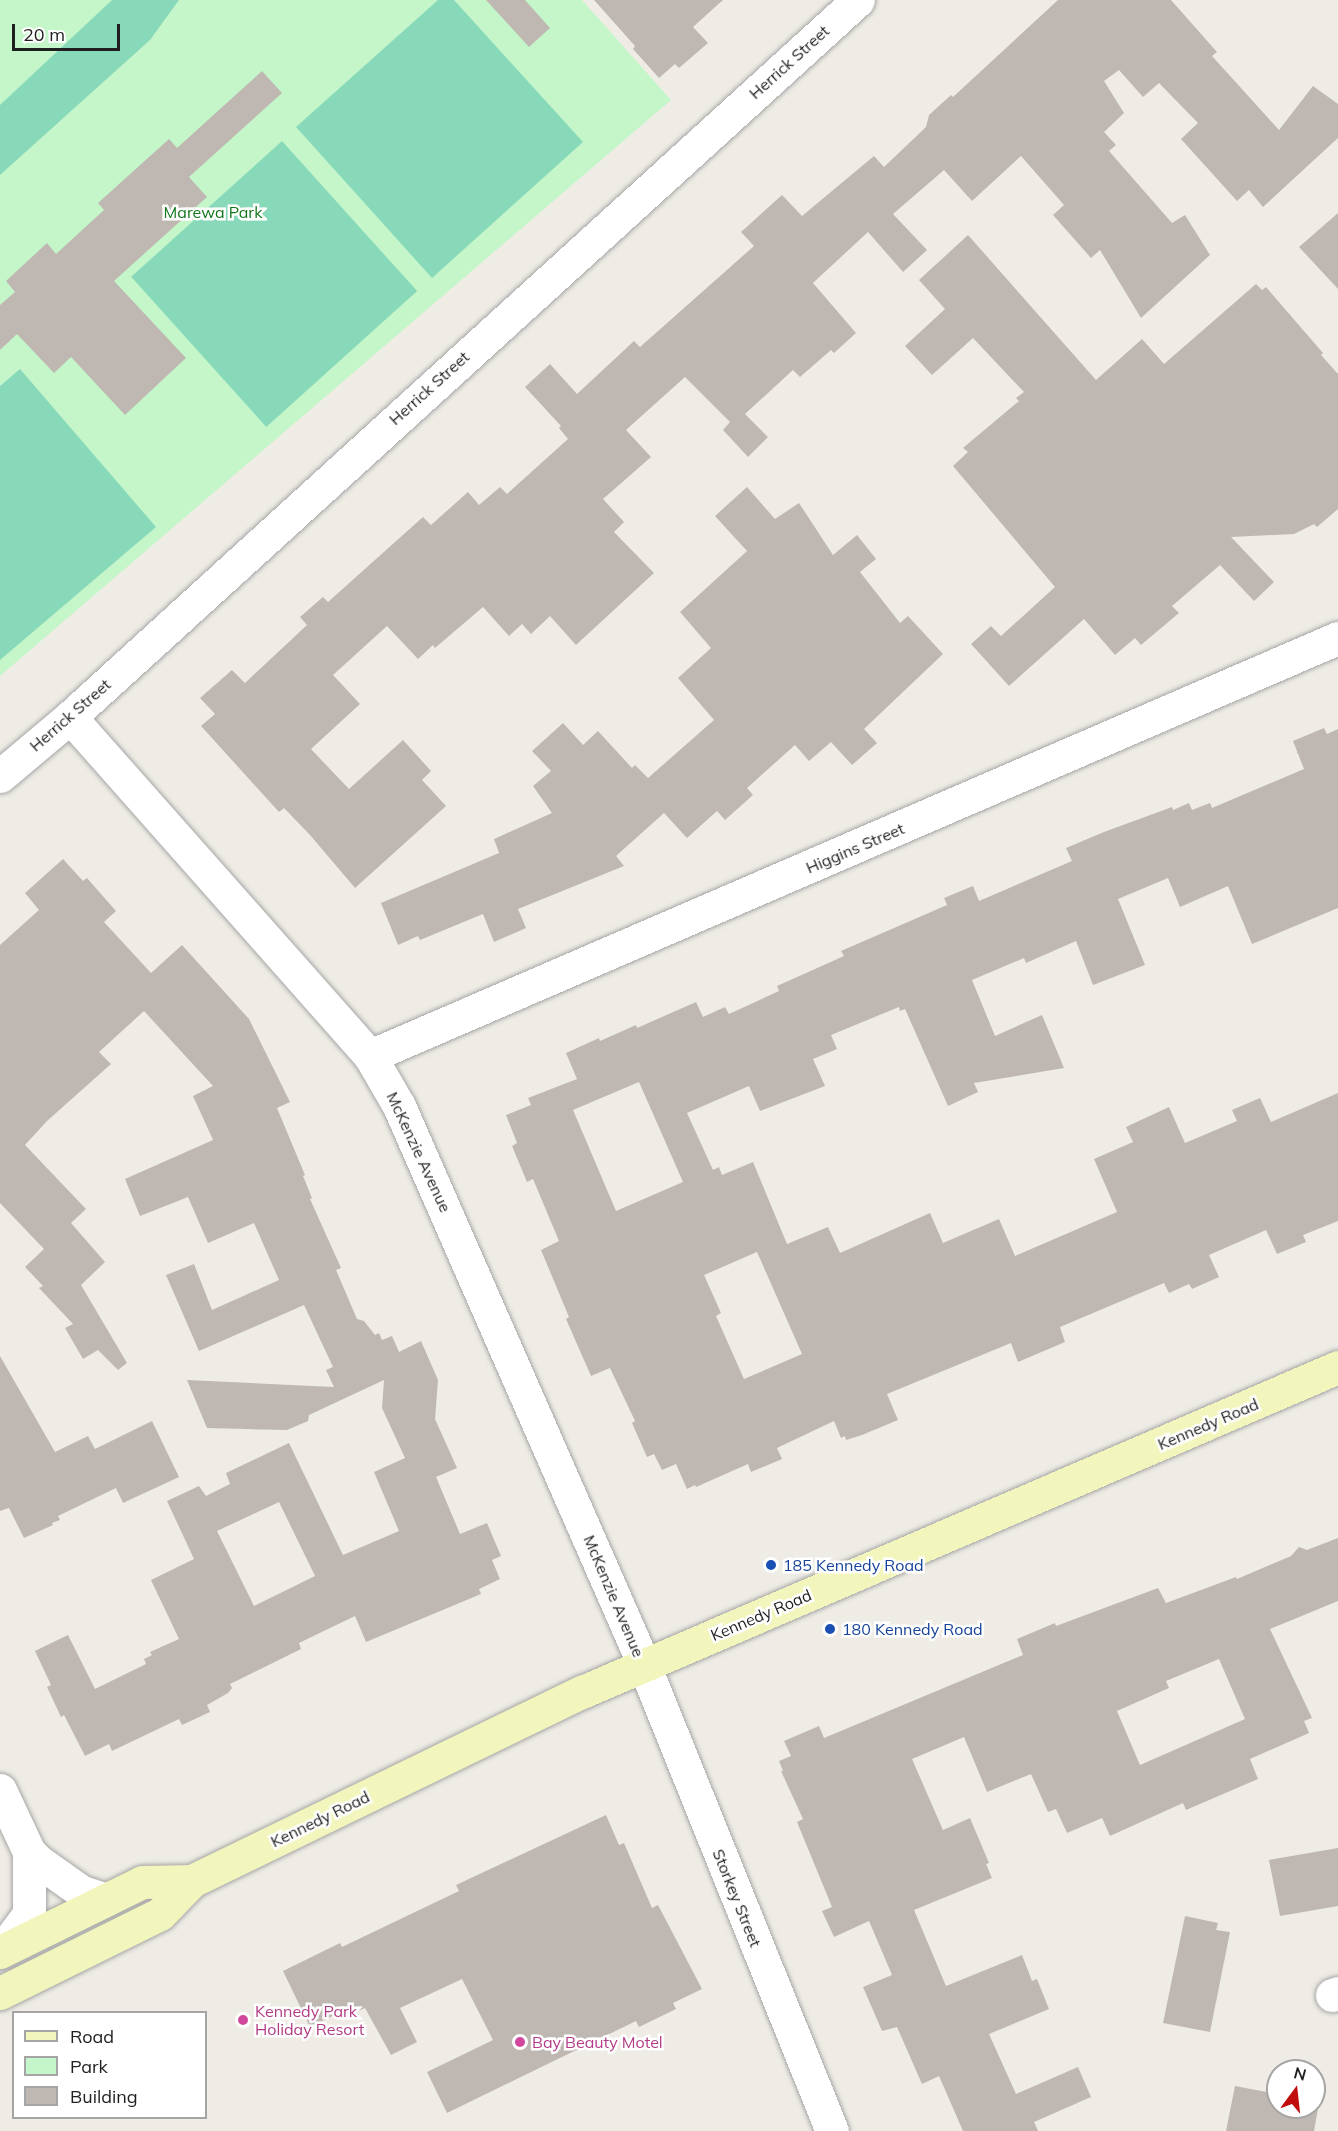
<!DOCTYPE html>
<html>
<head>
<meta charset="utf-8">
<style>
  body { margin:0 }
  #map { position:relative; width:1338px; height:2131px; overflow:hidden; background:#efece5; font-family:Mulish,sans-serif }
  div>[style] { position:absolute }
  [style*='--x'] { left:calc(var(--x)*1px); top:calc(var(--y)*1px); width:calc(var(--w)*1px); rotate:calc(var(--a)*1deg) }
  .park>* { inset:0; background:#c5f6c9 }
  .pitch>* { inset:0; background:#88d9ba; transform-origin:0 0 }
  .building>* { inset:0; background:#bfb8b2 }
  .roads { filter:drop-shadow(0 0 2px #a6a6a6) drop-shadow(0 0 2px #a6a6a6) }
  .minor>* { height:33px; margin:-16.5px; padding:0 16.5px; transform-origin:16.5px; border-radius:16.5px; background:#fff }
  .secondary>* { height:33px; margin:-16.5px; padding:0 16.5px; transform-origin:16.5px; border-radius:16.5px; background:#f2f6bd }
  .dots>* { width:16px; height:16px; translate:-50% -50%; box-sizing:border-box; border:3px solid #fff; border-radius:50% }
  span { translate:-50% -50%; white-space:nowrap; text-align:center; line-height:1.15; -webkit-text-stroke:5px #fff; paint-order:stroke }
  .street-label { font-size:16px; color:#1f1f1f }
  .park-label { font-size:16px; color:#12771b }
  .transit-label { font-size:16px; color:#164399 }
  .left { translate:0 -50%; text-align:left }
  .hotel-label { font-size:16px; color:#b23c85 }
  .legend { position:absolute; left:12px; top:2011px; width:195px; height:108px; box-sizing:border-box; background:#fff; border:2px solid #a5a5a5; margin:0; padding:8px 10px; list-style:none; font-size:18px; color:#1f1f1f }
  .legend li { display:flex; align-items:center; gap:12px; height:30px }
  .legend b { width:30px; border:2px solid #a5a5a5 }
  .north { position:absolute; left:1266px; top:2059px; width:60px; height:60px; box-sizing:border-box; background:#fff; border:2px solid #a5a5a5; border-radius:50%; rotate:15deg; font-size:16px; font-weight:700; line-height:24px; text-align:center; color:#1f1f1f }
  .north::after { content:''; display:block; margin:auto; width:21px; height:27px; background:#c10e0d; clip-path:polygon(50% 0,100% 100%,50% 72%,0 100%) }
  .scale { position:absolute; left:12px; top:24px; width:108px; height:27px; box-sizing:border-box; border:3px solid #1f1f1f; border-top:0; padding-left:8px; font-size:18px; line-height:21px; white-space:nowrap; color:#1f1f1f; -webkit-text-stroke:4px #fff; paint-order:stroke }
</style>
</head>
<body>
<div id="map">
  <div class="park">
    <div style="clip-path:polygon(0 0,582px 0,671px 100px,0 676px)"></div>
  </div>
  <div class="pitch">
    <div style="clip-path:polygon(112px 0,179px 0,150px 40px,0 175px,0 105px)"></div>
    <div style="clip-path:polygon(438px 0,454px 0,583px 142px,432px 278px,296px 127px)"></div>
    <div style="left:282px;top:141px;width:202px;height:203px;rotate:48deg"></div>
    <div style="clip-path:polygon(20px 369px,156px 527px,0 660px,0 386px)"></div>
  </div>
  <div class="building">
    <div style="clip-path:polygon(486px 0,525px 0,550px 28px,529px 47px)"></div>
    <div style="clip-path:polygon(594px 0,723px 0,693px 27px,708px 43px,679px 68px,675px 64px,659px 78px,633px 49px,635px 46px)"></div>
    <div style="clip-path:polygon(1058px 0,1171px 0,1217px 52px,1212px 56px,1279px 130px,1313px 86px,1338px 104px,1338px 138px,1263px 207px,1249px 190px,1237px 201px,1181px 139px,1198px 123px,1159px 83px,1143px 97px,1119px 70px,1104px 81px,1124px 113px,1104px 132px,1116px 145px,1109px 151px,1172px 223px,1185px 215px,1210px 255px,1141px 318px,1100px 250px,1091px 258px,1053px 215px,1064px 205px,1021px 156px,972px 201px,944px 170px,893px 214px,927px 250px,903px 272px,868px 232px,813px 283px,856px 333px,834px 353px,831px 350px,800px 377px,793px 370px,745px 414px,768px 437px,748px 457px,723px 430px,730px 422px,685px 377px,626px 430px,651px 457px,603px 499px,624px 522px,614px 532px,654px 573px,576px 645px,550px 616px,531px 634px,522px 624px,509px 636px,483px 607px,435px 648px,433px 645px,418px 659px,387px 626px,333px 675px,360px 704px,311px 749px,349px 789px,403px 740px,431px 771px,422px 780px,446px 806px,355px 888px,310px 835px,284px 808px,279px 812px,201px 726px,215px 714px,200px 698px,232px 670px,245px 683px,307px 625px,300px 617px,323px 597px,328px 602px,423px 517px,431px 525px,468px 492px,479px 505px,500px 487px,507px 494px,568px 439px,559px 428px,561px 426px,525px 387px,550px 364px,577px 394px,634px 341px,640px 347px,754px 246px,741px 232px,782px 195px,802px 216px,874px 156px,884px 167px,926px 127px,929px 115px,951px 95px,953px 97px)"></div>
    <div style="clip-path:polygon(262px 71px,282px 93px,189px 177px,207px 197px,114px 281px,186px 358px,125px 415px,71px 357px,54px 373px,17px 334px,0 350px,0 305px,15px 292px,6px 281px,47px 243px,56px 254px,104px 210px,98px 203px,169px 139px,177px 148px)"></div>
    <div style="clip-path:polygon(1338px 213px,1338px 289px,1299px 247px)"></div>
    <div style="clip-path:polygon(968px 235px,1096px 380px,1142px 339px,1164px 364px,1256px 284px,1262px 290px,1266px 287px,1323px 353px,1321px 355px,1338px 374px,1338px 509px,1317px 527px,1314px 524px,1294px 534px,1231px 537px,1274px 582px,1254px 601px,1220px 565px,1172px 606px,1179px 613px,1141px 645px,1135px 638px,1115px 655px,1084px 619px,1009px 686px,971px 644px,991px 626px,1001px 636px,1055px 587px,953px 466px,968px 452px,963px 448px,1019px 401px,1016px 398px,1024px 392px,973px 338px,932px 375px,905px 346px,945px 309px,919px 280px)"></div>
    <div style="clip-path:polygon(747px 487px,775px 519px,799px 503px,833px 555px,857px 535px,876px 559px,860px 572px,900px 623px,908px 616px,943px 654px,864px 729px,877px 743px,852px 765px,831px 742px,809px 761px,795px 745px,747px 788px,753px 795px,725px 820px,717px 811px,687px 838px,664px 813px,616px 856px,624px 866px,518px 909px,526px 928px,494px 942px,483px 914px,420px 940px,418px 936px,398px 945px,381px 903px,499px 853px,494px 839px,552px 813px,533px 786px,551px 771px,532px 751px,563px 723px,583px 745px,598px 731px,632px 768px,635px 765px,648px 778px,714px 720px,678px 678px,711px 648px,680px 612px,747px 551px,715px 516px)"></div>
    <div style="clip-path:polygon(evenodd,1324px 728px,1327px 734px,1338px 729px,1338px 908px,1252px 944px,1228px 886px,1180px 907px,1168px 878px,1118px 899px,1145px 965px,1093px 985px,1076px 941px,1026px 963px,1024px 958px,972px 980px,995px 1036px,1042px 1015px,1064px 1068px,974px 1083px,978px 1092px,948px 1106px,905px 1009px,900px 1011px,899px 1007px,831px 1035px,837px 1049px,813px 1059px,825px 1086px,760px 1111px,749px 1086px,687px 1113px,713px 1170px,719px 1167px,722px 1175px,753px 1162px,787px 1244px,828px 1227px,840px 1253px,930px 1213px,943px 1243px,999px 1219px,1015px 1256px,1117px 1212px,1094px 1159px,1133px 1142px,1126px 1127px,1169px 1107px,1185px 1143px,1237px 1121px,1232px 1110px,1260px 1098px,1271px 1122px,1338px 1093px,1338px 1221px,1303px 1235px,1306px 1242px,1277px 1254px,1266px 1230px,1209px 1255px,1219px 1277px,1192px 1289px,1189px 1284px,1169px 1293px,1164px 1283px,1060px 1327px,1065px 1342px,1018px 1362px,1011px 1343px,887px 1394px,898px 1420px,862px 1435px,846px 1440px,845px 1436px,841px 1438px,834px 1421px,777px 1448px,782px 1459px,751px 1472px,748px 1464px,696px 1487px,695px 1485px,687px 1489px,676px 1464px,662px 1470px,654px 1454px,647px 1457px,632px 1423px,635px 1421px,610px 1368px,591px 1376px,566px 1319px,569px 1317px,541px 1250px,559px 1241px,533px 1179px,527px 1182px,512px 1146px,517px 1143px,506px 1115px,531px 1105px,528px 1098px,577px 1079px,566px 1053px,599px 1038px,600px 1041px,636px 1025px,637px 1028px,696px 1002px,703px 1017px,725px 1007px,729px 1014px,779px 991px,777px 986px,844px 956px,841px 951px,947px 905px,944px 898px,973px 886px,979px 901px,1072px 861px,1066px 848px,1104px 832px,1172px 807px,1173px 810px,1189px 803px,1192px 810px,1210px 803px,1212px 808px,1304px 769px,1293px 741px,1324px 728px,639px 1082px,683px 1182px,616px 1211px,573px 1110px,639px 1082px,1324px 728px,757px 1252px,802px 1354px,744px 1379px,716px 1316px,721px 1313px,704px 1275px,757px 1252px)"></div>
    <div style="clip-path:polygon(evenodd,63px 859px,83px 881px,87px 878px,116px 911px,104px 922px,151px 973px,182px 945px,249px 1019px,290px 1102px,277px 1108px,305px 1175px,303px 1176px,312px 1198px,310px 1199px,341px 1268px,336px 1270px,357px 1319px,364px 1321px,375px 1335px,379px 1333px,382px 1340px,392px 1336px,399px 1352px,421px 1341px,438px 1380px,435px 1419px,457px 1468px,436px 1477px,460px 1534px,487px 1523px,501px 1556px,492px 1560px,500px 1579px,479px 1589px,481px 1594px,366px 1642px,355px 1616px,299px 1643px,301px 1649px,230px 1684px,232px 1688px,228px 1693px,207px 1705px,210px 1712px,182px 1725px,179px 1719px,112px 1751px,109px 1744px,85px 1756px,64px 1715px,61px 1717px,47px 1687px,51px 1685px,35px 1651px,68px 1635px,95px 1689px,146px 1664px,144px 1659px,152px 1655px,150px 1652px,179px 1639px,151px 1580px,194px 1559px,167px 1501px,199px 1486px,206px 1496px,230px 1484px,226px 1473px,289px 1443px,343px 1555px,399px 1531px,374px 1472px,405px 1458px,382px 1408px,384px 1380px,309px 1415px,308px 1421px,287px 1430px,207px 1428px,187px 1380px,334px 1387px,326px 1370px,333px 1367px,304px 1305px,199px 1351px,166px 1275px,194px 1264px,212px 1310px,279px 1280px,254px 1223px,208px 1243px,188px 1197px,140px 1216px,125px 1179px,213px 1140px,193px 1096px,213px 1086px,144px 1011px,99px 1052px,111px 1064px,47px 1121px,25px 1145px,86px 1209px,71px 1223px,105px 1262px,81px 1285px,127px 1363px,118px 1370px,98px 1350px,83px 1359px,65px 1328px,73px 1324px,39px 1288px,43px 1286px,25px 1267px,44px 1249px,0 1203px,0 945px,39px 910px,25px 893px,63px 859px,279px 1502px,315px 1576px,254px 1606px,217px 1531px,279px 1502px)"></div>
    <div style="clip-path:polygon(0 1356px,55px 1452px,88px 1436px,95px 1449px,152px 1421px,179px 1477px,123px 1503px,116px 1488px,58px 1516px,60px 1520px,52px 1523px,53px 1525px,24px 1538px,9px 1508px,0 1511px)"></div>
    <div style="clip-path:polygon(evenodd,1338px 1538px,1338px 1601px,1270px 1629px,1312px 1718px,1304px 1721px,1309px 1733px,1250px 1759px,1258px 1779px,1186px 1810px,1183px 1803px,1110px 1836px,1102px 1818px,1067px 1833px,1056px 1809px,1048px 1812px,1031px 1774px,987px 1792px,964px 1737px,912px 1759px,943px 1830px,970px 1818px,989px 1863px,986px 1864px,992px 1878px,914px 1910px,946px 1986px,1022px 1955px,1032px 1981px,1037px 1979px,1049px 2009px,989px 2034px,1016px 2094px,1078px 2067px,1091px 2097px,1034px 2122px,1038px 2131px,963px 2131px,939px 2076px,922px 2084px,897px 2027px,882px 2031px,863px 1987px,892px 1975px,869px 1921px,834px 1937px,822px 1911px,832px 1907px,797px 1822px,803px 1819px,781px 1771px,783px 1771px,779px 1761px,791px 1756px,784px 1741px,819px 1726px,824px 1738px,1023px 1655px,1017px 1639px,1055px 1623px,1056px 1626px,1158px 1588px,1166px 1603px,1236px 1577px,1237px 1579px,1291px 1556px,1299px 1547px,1307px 1550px,1338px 1538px,1219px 1659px,1245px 1719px,1140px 1765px,1117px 1711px,1169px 1688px,1166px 1681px,1219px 1659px)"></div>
    <div style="clip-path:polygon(606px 1815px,619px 1845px,624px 1843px,652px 1908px,658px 1905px,702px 1989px,673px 2003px,676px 2009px,639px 2027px,636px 2021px,447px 2113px,427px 2072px,493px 2040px,462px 1979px,400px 2008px,417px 2042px,391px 2055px,365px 2008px,344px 2017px,341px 2012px,310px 2027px,283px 1971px,340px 1943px,342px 1947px,459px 1891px,456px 1885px)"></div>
    <div style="clip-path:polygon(1338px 1848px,1338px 1906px,1280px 1916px,1269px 1860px)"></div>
    <div style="clip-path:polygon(1185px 1916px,1218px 1923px,1216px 1930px,1230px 1932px,1210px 2032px,1163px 2023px)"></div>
    <div style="clip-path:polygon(1235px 2086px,1278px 2094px,1278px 2107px,1314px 2107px,1314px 2102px,1319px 2103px,1314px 2131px,1226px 2131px)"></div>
  </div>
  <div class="roads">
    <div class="minor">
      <div style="--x:70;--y:717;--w:453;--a:48.5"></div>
      <div style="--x:370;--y:1056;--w:58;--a:59.9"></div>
      <div style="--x:399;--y:1106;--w:610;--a:66.33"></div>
      <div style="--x:644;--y:1665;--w:502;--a:68.03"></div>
      <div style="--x:0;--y:776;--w:92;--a:-40.1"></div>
      <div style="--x:70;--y:717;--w:1065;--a:-42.3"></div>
      <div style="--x:370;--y:1056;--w:1054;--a:-23.36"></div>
      <div style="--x:0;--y:1790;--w:68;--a:64.9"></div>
      <div style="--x:29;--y:1852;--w:13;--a:45"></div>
      <div style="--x:38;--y:1861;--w:54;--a:35.2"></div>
      <div style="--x:82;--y:1892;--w:25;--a:18"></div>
      <div style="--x:1;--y:1951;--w:46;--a:-52.9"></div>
      <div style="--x:29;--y:1914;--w:62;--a:-90"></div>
      <div style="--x:1332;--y:1995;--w:6;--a:-18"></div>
    </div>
    <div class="secondary">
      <div style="--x:0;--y:1952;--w:158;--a:-26.2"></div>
      <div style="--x:142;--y:1882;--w:50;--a:-1.1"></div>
      <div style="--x:0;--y:1993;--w:178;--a:-26.3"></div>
      <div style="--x:160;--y:1914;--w:46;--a:-45.9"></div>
      <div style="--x:192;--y:1881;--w:433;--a:-25.9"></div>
      <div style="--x:582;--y:1692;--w:823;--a:-23.26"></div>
    </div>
  </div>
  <div class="dots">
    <div style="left:771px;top:1565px;background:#1a4fb4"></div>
    <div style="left:830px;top:1629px;background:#1a4fb4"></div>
    <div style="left:243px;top:2020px;background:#d1479c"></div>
    <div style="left:520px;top:2042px;background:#d1479c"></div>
  </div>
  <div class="street-label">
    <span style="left:789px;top:62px;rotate:-42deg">Herrick Street</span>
    <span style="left:429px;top:388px;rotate:-42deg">Herrick Street</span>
    <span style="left:70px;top:715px;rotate:-41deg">Herrick Street</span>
    <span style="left:855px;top:848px;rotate:-23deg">Higgins Street</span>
    <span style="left:419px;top:1152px;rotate:65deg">McKenzie Avenue</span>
    <span style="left:1208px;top:1424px;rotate:-23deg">Kennedy Road</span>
    <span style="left:614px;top:1596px;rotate:67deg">McKenzie Avenue</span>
    <span style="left:761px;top:1615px;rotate:-23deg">Kennedy Road</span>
    <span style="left:320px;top:1819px;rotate:-26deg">Kennedy Road</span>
    <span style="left:737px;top:1898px;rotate:68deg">Storkey Street</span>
  </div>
  <div class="park-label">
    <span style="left:213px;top:212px">Marewa Park</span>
  </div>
  <div class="transit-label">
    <span class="left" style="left:783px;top:1565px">185 Kennedy Road</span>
    <span class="left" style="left:842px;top:1629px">180 Kennedy Road</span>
  </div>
  <div class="hotel-label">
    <span class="left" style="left:255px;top:2020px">Kennedy Park<br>Holiday Resort</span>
    <span class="left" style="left:532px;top:2042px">Bay Beauty Motel</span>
  </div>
  <ul class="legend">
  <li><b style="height:8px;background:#f2f6bd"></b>Road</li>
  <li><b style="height:16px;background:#c5f6c9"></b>Park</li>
  <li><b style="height:16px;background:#bfb8b2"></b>Building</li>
  </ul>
  <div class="north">N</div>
  <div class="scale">20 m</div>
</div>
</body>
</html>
